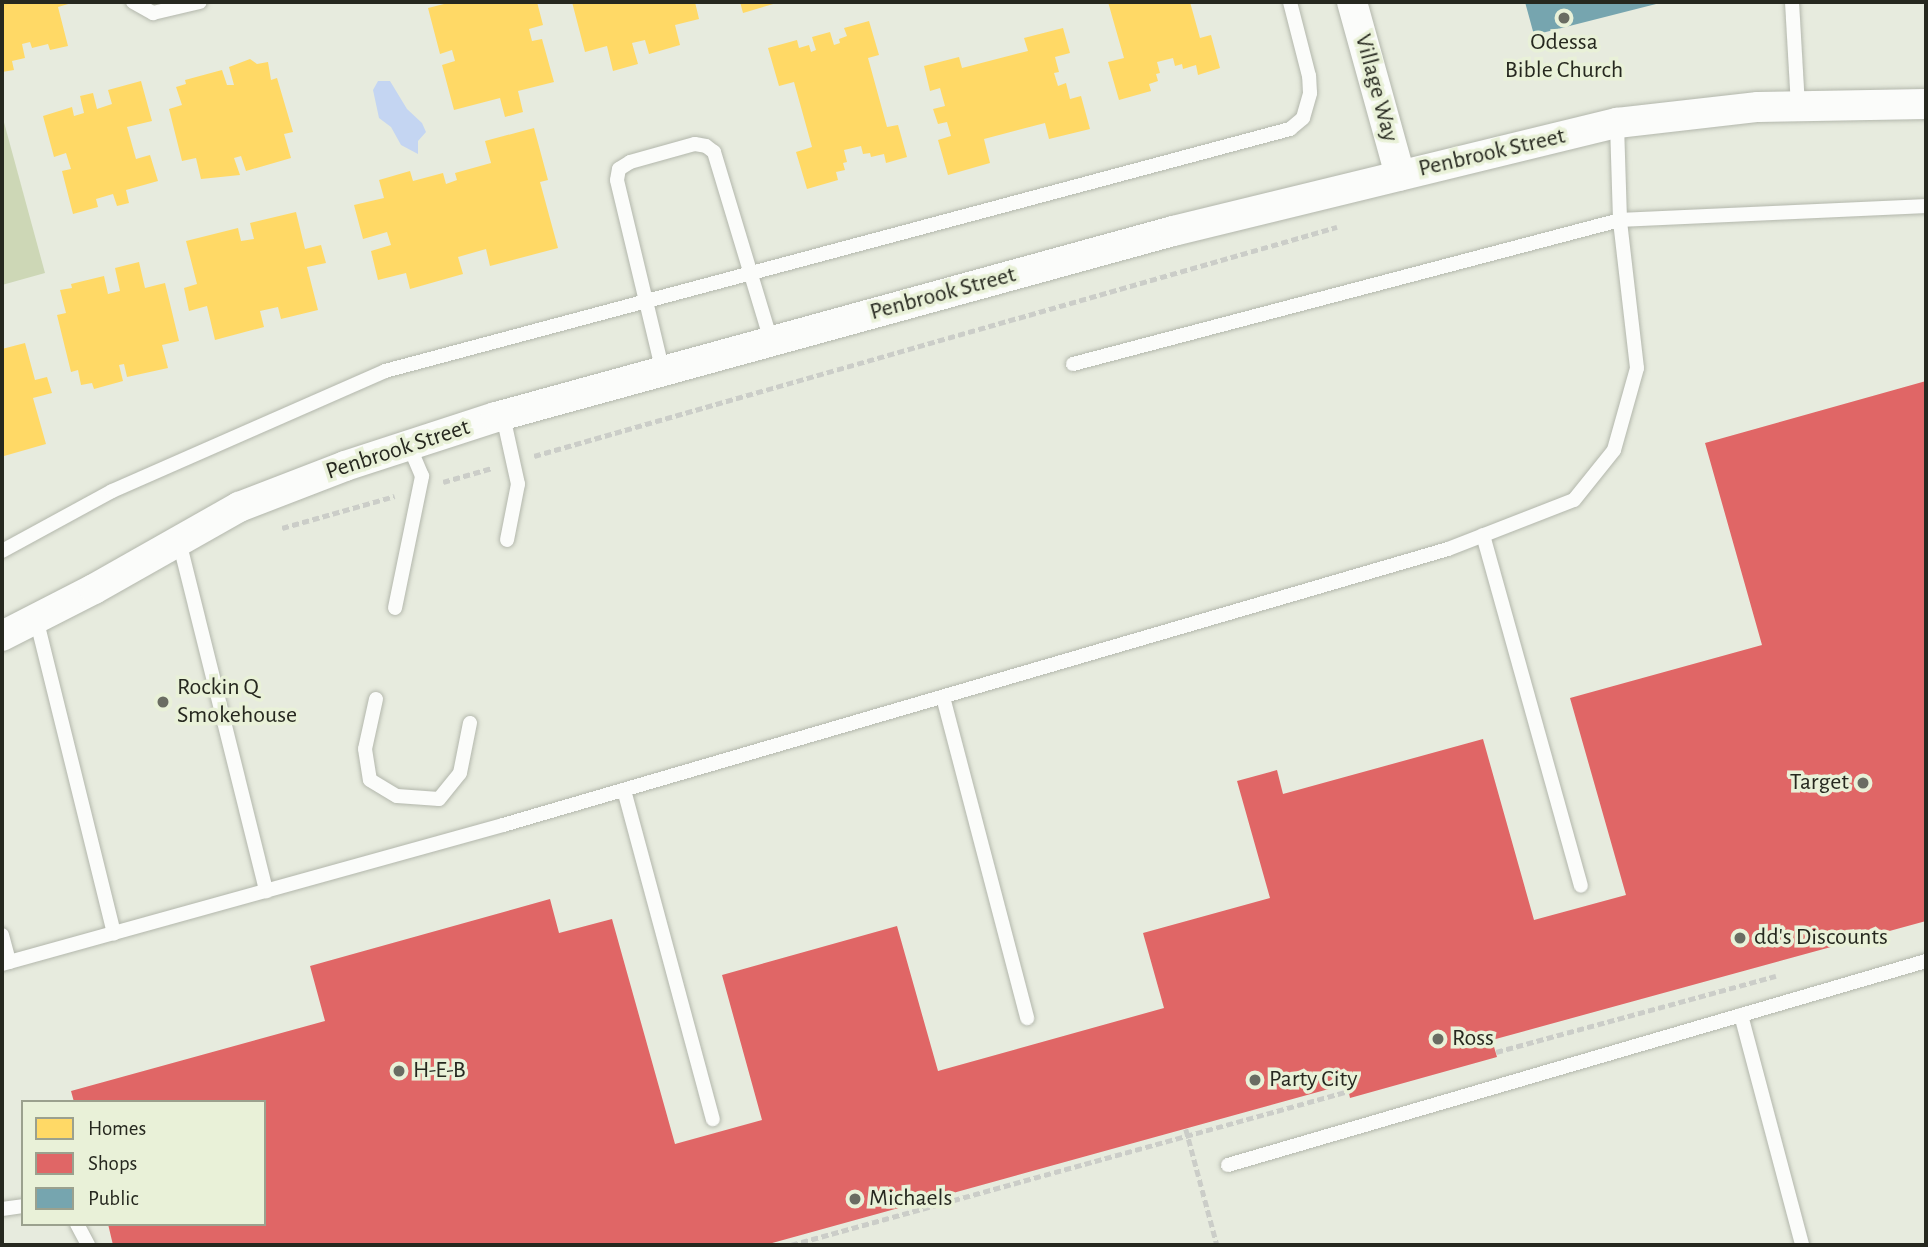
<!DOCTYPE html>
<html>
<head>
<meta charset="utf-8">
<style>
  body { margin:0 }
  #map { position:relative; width:1928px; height:1247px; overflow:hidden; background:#e7ebde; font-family:"Alegreya Sans",sans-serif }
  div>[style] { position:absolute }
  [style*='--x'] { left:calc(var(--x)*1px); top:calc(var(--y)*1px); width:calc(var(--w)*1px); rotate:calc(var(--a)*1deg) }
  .green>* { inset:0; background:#cdd7b6 }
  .water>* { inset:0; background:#c4d5f2 }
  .homes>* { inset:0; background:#ffd966 }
  .shops>* { inset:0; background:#e06666 }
  .public>* { inset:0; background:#76a5af }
  .path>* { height:4.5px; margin-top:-2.25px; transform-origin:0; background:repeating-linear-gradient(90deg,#cbcdc8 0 7px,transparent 0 10.5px) }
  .roads { filter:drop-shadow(0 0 2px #b3b7ac) drop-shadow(0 0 2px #b3b7ac) }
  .service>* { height:14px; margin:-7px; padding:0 7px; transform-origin:7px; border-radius:7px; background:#fbfcfa }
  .minor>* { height:30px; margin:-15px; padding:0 15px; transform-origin:15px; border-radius:15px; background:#fbfcfa }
  .dots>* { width:19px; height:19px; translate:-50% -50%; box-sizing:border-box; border:4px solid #e9f1d8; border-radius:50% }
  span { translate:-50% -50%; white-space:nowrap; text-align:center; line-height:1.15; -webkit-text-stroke:7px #e9f1d8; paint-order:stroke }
  .poi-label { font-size:24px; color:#26281f }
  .left { translate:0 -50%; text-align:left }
  .right { translate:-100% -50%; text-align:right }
  .street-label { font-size:24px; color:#26281f }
  .frame { position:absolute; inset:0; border:4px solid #26281f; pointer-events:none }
  .legend { position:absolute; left:21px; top:1100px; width:245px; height:126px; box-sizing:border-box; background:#e9f1d8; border:2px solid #9ba18e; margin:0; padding:9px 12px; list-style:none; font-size:21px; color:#26281f }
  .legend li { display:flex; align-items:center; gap:14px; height:35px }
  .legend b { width:35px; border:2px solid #9ba18e }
</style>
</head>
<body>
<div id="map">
  <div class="green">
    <div style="clip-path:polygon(2px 115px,45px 273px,2px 285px)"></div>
  </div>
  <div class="water">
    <div style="clip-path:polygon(378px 81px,390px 81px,407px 109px,422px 123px,426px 132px,418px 141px,418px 154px,401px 145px,391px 127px,379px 118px,373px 90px)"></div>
  </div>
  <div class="homes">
    <div style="clip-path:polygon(2px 2px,75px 2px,58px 7px,68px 46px,50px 50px,48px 44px,32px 48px,30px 42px,22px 44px,25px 58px,12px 61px,14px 70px,2px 72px)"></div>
    <div style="clip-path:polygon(452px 2px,537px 2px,543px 25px,529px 29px,532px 41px,542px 39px,554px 82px,518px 91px,523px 112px,505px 117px,500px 98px,454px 110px,442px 65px,455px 61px,452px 50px,440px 54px,428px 8px)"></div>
    <div style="clip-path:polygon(572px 2px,695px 2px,699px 19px,675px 25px,680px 45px,649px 54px,645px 40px,632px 43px,638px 64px,613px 71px,607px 46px,585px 52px)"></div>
    <div style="clip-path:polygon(740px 2px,780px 2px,743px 13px)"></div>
    <div style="clip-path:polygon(1108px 2px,1190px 2px,1200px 38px,1211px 35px,1220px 68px,1198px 75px,1196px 65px,1183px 69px,1182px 64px,1175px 66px,1173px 58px,1157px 62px,1160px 73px,1156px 74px,1158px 81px,1149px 84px,1151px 91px,1119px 100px,1108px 62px,1124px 58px)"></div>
    <div style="clip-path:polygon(869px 21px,879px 55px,868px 58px,887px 127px,898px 125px,907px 157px,886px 163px,884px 154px,871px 157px,870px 153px,863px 154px,861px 146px,844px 150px,847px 162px,843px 163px,845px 170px,836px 172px,838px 180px,807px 189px,796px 152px,812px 147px,794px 82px,779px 86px,768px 48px,797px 40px,799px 48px,809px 45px,811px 52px,816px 50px,812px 37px,830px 32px,834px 45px,840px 43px,839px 39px,847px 36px,844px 28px)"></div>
    <div style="clip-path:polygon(1063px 28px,1070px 53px,1055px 57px,1059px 72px,1054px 73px,1058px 86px,1066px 83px,1070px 99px,1081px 96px,1090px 129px,1049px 139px,1045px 123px,984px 139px,990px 163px,948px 175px,938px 140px,951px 136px,947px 122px,938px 124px,933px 109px,945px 106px,940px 88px,930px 91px,924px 66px,959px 57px,962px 68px,1028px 51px,1024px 38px)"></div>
    <div style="clip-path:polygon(250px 59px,257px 64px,268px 62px,271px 80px,277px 78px,293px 132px,284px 134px,291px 158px,246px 171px,241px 156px,234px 158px,240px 175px,201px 179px,196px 158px,182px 161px,169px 109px,182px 105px,176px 87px,186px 84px,185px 80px,222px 70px,227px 85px,234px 85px,229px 67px)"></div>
    <div style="clip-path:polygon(141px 81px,152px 121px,127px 127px,136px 159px,150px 155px,158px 181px,126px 190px,129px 203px,117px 206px,113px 194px,96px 199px,98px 207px,73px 214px,62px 171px,71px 169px,66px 153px,54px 157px,43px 116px,72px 107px,74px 116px,84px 113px,80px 96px,93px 93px,97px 109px,112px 104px,108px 90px)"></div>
    <div style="clip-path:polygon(534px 128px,548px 180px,540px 182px,558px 248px,490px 266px,486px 249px,458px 257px,463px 274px,410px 289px,406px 273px,378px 280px,371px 251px,391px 245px,387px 232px,363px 239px,354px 205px,384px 198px,379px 180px,410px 171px,413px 181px,443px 173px,446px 184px,457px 180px,455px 173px,491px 163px,485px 141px)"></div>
    <div style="clip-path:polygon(296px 212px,305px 249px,321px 245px,326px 263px,307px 267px,318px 310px,281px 319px,278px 307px,260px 311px,264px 327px,215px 340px,207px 306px,189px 311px,184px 288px,197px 284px,186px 241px,238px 228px,241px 241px,254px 239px,250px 223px)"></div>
    <div style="clip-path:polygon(139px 262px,145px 288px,165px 283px,179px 341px,162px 345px,168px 368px,127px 377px,124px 364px,119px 365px,123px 381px,94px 389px,92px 383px,81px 385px,78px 370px,71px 372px,57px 315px,66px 313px,60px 290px,72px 288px,71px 284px,104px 276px,108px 294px,120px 291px,115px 268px)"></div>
    <div style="clip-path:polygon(25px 343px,35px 380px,47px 377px,52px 393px,33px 398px,46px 444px,4px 456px,2px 349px)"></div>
  </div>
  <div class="shops">
    <div style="clip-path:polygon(1926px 381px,1926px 921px,1492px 1040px,1497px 1057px,1350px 1098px,1347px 1084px,765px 1245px,113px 1245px,108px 1224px,264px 1224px,264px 1102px,74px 1102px,71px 1091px,325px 1021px,310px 966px,550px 899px,559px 933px,612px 919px,675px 1144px,762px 1120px,722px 975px,897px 926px,938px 1071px,1164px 1008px,1143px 933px,1270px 898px,1237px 781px,1277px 770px,1283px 794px,1483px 739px,1534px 920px,1626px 895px,1570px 698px,1762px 645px,1705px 443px)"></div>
  </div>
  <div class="public">
    <div style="clip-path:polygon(1525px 2px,1660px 2px,1660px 3px,1534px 35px)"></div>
  </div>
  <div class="path">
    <div style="--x:534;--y:456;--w:835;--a:-15.92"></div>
    <div style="--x:443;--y:482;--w:51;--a:-15.9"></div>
    <div style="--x:282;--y:528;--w:117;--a:-15.8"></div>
    <div style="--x:1496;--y:1052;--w:290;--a:-15.2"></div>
    <div style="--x:1186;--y:1129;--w:120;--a:75"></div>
    <div style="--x:791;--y:1245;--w:579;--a:-15.43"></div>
  </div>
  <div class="roads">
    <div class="service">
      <div style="--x:133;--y:2;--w:23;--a:29"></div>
      <div style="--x:153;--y:13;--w:48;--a:-13.2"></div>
      <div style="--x:1792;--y:2;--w:105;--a:86.7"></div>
      <div style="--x:1073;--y:364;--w:566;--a:-14.75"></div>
      <div style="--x:1620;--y:220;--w:306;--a:-2.6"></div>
      <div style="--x:663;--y:372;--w:197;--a:-103.5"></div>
      <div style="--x:617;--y:180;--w:11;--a:-80"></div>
      <div style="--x:619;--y:169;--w:13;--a:-32"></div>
      <div style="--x:630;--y:162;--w:67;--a:-15.5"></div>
      <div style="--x:695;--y:144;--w:11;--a:10"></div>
      <div style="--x:706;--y:146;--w:10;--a:37"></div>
      <div style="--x:714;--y:152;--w:197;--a:73.2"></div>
      <div style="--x:503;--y:416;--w:70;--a:77.6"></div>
      <div style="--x:518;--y:484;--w:57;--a:101.1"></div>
      <div style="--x:1483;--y:535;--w:364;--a:74.4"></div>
      <div style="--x:179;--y:541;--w:361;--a:76"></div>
      <div style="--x:2;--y:551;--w:125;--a:-28.6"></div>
      <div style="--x:112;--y:491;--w:298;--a:-23.7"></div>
      <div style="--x:385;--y:371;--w:937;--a:-14.97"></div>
      <div style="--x:1290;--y:129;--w:17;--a:-40"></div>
      <div style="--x:1303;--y:118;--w:26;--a:-74"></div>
      <div style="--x:1310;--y:93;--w:17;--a:-93"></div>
      <div style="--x:1309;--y:76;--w:76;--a:-104.4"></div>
      <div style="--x:395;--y:608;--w:135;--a:-78.4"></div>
      <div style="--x:422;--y:476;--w:34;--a:-113"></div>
      <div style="--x:36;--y:618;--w:325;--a:76.1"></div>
      <div style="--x:943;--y:697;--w:332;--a:75.3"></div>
      <div style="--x:376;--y:699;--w:51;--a:102.4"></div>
      <div style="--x:365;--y:749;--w:31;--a:81"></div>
      <div style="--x:370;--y:780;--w:31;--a:31"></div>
      <div style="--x:397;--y:796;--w:42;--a:4.1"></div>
      <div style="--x:439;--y:799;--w:33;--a:-51"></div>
      <div style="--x:460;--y:773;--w:51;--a:-78.7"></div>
      <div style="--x:624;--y:790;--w:341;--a:74.9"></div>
      <div style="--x:2;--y:935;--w:28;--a:75"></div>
      <div style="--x:2;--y:964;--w:520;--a:-15.51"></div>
      <div style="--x:503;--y:825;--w:984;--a:-16.28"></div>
      <div style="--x:1448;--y:549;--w:135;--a:-21.3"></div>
      <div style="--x:1574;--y:500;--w:64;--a:-51.3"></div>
      <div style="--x:1614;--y:450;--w:85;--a:-74.3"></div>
      <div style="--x:1637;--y:368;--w:149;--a:-96.6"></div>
      <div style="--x:1620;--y:220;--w:97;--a:-91.8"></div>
      <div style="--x:1741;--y:1015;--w:238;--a:75.1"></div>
      <div style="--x:1228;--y:1165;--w:727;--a:-16.29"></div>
      <div style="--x:2;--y:1209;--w:21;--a:-8"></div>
      <div style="--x:77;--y:1224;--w:24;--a:62"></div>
    </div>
    <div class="minor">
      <div style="--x:1352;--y:2;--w:180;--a:74.5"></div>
      <div style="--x:2;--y:636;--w:103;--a:-27.1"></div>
      <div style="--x:94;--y:589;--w:167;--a:-29.5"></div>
      <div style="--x:239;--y:507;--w:114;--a:-21.1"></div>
      <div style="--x:345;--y:466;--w:159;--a:-18"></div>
      <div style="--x:496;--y:417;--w:702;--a:-15.36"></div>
      <div style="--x:1173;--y:231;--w:457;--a:-13.7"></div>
      <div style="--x:1617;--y:123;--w:142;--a:-6.5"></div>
      <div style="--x:1758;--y:107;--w:168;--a:-1"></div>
    </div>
  </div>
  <div class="dots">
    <div style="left:1564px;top:18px;background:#6a6c62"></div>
    <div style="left:163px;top:702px;background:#6a6c62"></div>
    <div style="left:1863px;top:783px;background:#6a6c62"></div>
    <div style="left:1740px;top:938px;background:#6a6c62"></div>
    <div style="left:1438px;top:1039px;background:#6a6c62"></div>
    <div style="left:399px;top:1071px;background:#6a6c62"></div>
    <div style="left:1255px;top:1080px;background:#6a6c62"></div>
    <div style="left:855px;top:1199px;background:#6a6c62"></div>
  </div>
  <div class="poi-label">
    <span style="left:1564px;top:57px">Odessa<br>Bible Church</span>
    <span class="left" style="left:177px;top:702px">Rockin Q<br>Smokehouse</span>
    <span class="right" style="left:1849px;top:783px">Target</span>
    <span class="left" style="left:1754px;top:938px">dd's Discounts</span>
    <span class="left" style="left:1452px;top:1039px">Ross</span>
    <span class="left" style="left:413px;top:1071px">H-E-B</span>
    <span class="left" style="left:1269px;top:1080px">Party City</span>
    <span class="left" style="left:869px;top:1199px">Michaels</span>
  </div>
  <div class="street-label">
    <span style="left:1376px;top:88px;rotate:75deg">Village Way</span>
    <span style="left:1492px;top:153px;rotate:-13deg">Penbrook Street</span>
    <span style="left:943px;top:294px;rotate:-15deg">Penbrook Street</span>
    <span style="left:398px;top:450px;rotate:-18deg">Penbrook Street</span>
  </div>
  <div class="frame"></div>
  <ul class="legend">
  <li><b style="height:19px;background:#ffd966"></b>Homes</li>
  <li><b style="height:19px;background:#e06666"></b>Shops</li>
  <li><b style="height:19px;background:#76a5af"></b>Public</li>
  </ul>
</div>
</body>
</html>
